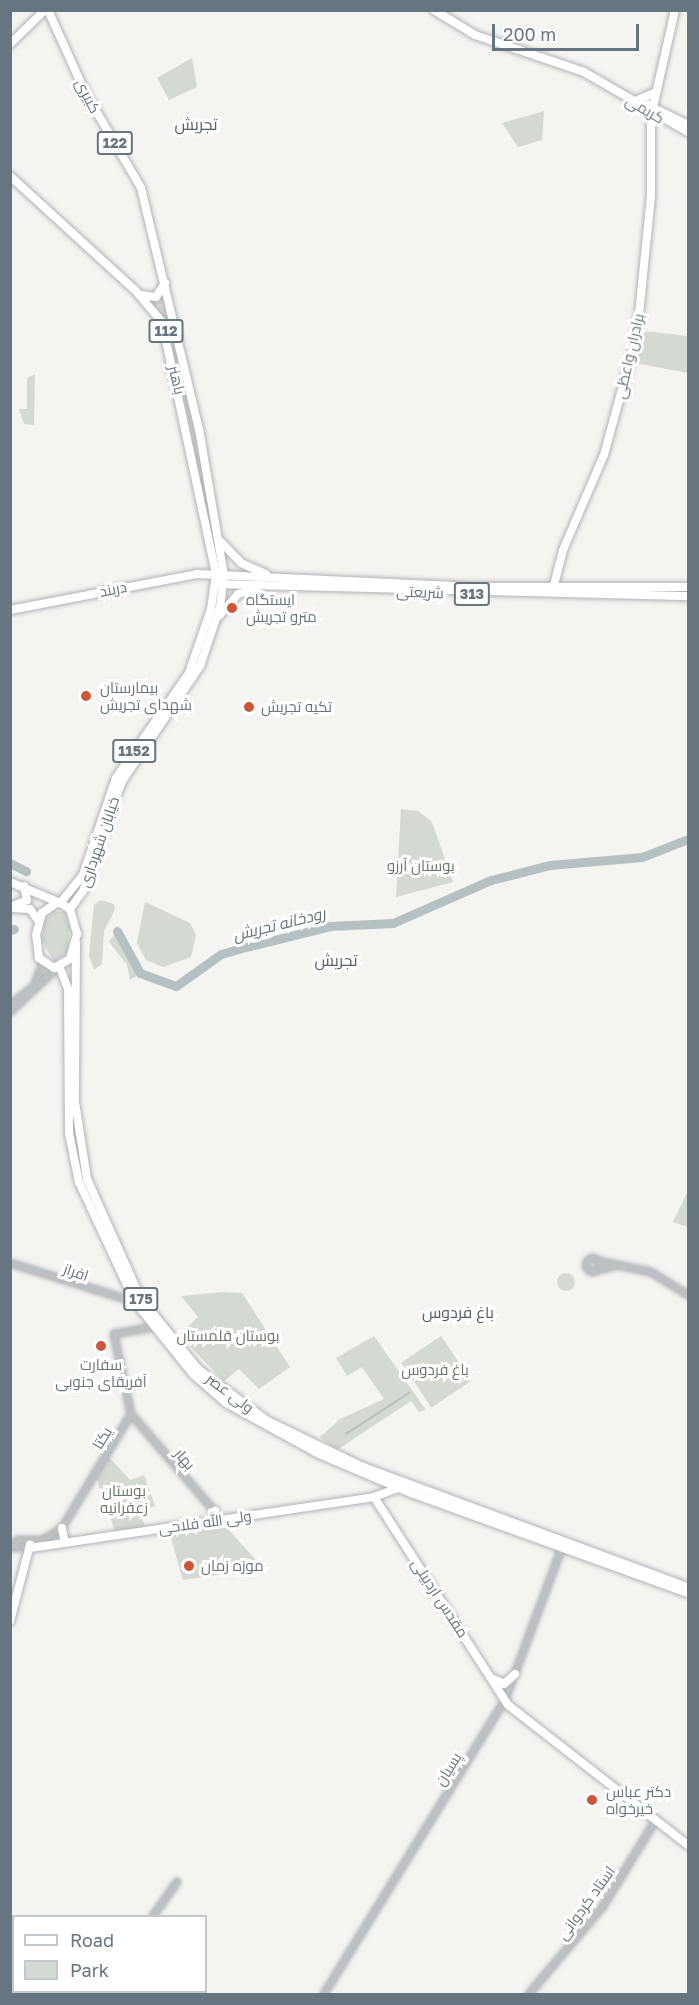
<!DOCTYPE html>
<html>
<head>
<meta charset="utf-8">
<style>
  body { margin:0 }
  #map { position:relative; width:699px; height:2005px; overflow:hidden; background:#f4f4f1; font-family:"Golos Text",Cairo,sans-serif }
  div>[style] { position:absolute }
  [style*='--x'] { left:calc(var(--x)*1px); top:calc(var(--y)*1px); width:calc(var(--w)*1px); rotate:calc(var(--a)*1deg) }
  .green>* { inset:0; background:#d4d9d1; transform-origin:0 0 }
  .round { border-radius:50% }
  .stream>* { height:1.5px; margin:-0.75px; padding:0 0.75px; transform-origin:0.75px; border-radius:0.75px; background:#b5c0c3 }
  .river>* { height:9px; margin:-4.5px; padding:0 4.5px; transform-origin:4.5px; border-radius:4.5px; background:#b5c0c3 }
  .roads { filter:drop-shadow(0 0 2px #b0b4b7) drop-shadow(0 0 2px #b0b4b7) }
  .minor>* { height:6px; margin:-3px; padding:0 3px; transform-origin:3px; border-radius:3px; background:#bcc0c3 }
  .minor>.ring { margin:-3px; padding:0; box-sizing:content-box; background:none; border:6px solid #bcc0c3; border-radius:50% }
  .major>* { height:8px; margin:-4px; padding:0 4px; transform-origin:4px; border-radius:4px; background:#fff }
  .dots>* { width:16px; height:16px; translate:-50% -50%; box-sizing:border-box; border:3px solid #fff; border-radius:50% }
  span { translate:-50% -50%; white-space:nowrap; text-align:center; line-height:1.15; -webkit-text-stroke:6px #fff; paint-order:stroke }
  .shield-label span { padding:2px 4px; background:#fff; border:2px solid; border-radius:4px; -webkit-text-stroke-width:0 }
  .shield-label { font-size:14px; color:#66757f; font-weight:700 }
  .street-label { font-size:15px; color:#66757f }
  .poi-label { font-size:15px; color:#66757f }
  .left { translate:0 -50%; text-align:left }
  .park-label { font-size:15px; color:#697765 }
  .neighbourhood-label { font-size:16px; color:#545e65 }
  .water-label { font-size:16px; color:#63767c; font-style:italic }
  .frame { position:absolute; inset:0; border:12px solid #66757f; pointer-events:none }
  .legend { position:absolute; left:12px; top:1915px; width:195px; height:78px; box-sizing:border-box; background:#fff; border:2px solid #c2c8cc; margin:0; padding:8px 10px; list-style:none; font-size:18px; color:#66757f }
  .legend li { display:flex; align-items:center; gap:12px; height:30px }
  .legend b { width:30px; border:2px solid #c2c8cc }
  .scale { position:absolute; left:492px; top:24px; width:147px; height:27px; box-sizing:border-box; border:3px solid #66757f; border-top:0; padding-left:8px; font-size:18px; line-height:21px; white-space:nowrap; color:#66757f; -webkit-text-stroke:4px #fff; paint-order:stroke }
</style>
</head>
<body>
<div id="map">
  <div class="green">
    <div style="clip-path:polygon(192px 58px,197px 87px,169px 100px,157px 78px)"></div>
    <div style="clip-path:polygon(544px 111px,542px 140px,518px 147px,502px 123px)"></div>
    <div style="clip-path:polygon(164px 292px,195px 429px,217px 560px,169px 331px,150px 300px)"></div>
    <div style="clip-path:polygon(644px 331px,688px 336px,688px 373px,635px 363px)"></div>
    <div style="clip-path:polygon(35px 374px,34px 425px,24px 424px,19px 409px,27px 409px,27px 378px)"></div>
    <div style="clip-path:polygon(401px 809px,418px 811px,432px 822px,453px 882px,396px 897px)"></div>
    <div style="clip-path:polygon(101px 900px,114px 904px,115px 910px,104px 931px,102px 964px,94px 970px,89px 955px,94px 905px)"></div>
    <div style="clip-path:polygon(145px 902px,190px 923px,196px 935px,191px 957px,163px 967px,146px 960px,137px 943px)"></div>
    <div style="clip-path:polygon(53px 911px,65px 912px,70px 927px,67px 953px,54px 962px,42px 941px,44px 922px)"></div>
    <div style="clip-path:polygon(116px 932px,139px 974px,130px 980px,127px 965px,109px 942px)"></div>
    <div style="clip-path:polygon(688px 1191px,688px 1227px,673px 1222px)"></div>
    <div class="round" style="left:557px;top:1273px;width:18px;height:18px"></div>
    <div style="clip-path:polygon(223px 1292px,242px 1293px,290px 1367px,259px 1389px,239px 1369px,224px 1381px,179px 1335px,198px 1317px,181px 1296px)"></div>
    <div style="clip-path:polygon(374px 1336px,426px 1410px,419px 1412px,411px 1401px,337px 1450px,320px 1437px,340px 1419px,384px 1399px,362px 1367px,347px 1376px,336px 1358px)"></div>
    <div style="left:441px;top:1336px;width:54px;height:48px;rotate:56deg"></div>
    <div style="clip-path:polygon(109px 1457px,130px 1480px,144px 1475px,155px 1506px,138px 1511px,146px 1527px,115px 1531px,96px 1478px)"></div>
    <div style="clip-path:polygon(220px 1520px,263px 1568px,183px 1580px,168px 1528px)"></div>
  </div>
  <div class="stream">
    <div style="--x:346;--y:1434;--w:75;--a:-33.1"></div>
  </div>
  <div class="river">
    <div style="--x:10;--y:863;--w:18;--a:27"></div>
    <div style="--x:10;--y:930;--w:4;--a:-14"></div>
    <div style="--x:117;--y:931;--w:48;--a:61.3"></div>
    <div style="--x:140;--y:973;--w:38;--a:20"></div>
    <div style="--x:176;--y:986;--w:55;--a:-35.4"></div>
    <div style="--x:221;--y:954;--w:18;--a:-16"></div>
    <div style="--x:238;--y:949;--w:95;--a:-14"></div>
    <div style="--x:330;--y:926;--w:63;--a:-2.7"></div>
    <div style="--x:393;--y:923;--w:107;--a:-23.7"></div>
    <div style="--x:491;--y:880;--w:61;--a:-14.3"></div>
    <div style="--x:550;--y:865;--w:92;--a:-5"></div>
    <div style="--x:642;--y:857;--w:49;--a:-21.4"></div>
  </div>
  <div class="roads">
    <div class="minor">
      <div style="--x:10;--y:1005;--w:31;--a:-38"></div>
      <div style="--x:34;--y:986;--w:25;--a:-69"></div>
      <div style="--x:10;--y:1012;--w:64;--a:-43.1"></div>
      <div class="ring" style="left:586px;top:1258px;width:8px;height:8px"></div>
      <div style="--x:598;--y:1261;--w:54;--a:11.7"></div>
      <div style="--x:651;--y:1272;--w:44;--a:31.9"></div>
      <div style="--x:10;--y:1263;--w:131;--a:17.3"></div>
      <div style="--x:598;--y:1270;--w:21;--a:-14"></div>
      <div style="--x:131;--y:1414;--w:140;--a:49.4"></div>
      <div style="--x:10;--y:1547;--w:11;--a:-41"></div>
      <div style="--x:18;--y:1540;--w:25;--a:0"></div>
      <div style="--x:10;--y:1548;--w:25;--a:-7"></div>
      <div style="--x:35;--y:1545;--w:32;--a:-32"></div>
      <div style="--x:62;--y:1528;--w:133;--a:-58.8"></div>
      <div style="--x:131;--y:1414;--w:82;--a:-102"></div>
      <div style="--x:114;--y:1334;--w:39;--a:-10"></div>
      <div style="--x:153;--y:1916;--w:42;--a:-54.8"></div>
      <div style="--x:100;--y:1994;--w:3;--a:-45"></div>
      <div style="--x:324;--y:1994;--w:345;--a:-58.4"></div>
      <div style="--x:505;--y:1700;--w:165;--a:-69.5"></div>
      <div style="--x:529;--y:1994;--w:115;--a:-49.9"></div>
      <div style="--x:603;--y:1906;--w:101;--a:-58.4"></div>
    </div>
    <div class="major">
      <div style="--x:48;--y:10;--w:90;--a:65.7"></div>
      <div style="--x:85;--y:92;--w:111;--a:59.7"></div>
      <div style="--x:141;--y:188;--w:248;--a:76.5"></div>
      <div style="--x:199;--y:429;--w:148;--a:80.3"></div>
      <div style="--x:224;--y:575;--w:32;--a:97"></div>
      <div style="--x:220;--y:607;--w:62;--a:108.7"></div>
      <div style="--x:200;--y:666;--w:139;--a:124.1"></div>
      <div style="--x:122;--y:781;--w:117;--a:109.5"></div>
      <div style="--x:83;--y:891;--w:22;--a:126"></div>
      <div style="--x:434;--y:10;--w:48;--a:31.4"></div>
      <div style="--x:475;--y:35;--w:115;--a:18.7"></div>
      <div style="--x:584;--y:72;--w:120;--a:30"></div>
      <div style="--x:10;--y:44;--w:49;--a:-44.2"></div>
      <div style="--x:638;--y:100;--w:20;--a:-24"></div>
      <div style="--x:650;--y:106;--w:42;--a:26.6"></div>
      <div style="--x:653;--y:107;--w:99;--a:-77.2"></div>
      <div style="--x:10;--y:176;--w:169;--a:42.4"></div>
      <div style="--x:135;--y:290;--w:42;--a:49.8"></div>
      <div style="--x:162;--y:322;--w:258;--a:77.9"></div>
      <div style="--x:216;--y:574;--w:35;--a:98"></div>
      <div style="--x:211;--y:609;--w:68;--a:109"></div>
      <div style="--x:189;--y:673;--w:128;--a:124.8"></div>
      <div style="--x:116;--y:778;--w:102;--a:108.8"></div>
      <div style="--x:83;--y:875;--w:36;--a:129"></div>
      <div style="--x:141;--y:295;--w:15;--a:8"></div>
      <div style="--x:156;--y:297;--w:17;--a:-57"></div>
      <div style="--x:221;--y:542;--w:29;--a:46"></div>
      <div style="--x:241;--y:563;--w:27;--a:24"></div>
      <div style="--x:220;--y:584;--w:468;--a:1.5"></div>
      <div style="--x:553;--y:589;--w:40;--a:-75.6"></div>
      <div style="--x:563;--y:550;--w:103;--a:-66.7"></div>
      <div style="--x:604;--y:455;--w:125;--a:-74.7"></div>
      <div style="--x:637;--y:334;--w:138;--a:-84.2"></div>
      <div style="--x:651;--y:197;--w:84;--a:-90"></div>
      <div style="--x:10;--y:610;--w:190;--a:-10.9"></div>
      <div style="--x:197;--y:574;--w:273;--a:2.7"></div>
      <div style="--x:470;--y:587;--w:218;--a:0"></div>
      <div style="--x:219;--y:616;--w:29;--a:-49"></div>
      <div style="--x:238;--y:594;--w:19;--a:-16"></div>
      <div style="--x:10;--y:882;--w:52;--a:22.6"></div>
      <div style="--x:58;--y:902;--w:14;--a:30"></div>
      <div style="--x:70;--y:909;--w:26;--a:74"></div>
      <div style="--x:77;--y:934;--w:26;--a:106"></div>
      <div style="--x:70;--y:959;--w:18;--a:151"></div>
      <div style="--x:54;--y:968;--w:18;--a:-146"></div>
      <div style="--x:39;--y:958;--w:23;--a:-97"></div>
      <div style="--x:36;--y:935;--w:23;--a:-75"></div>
      <div style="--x:42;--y:913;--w:19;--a:-35"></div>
      <div style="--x:10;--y:907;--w:18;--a:-22"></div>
      <div style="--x:27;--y:900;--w:14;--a:-102"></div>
      <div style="--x:12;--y:908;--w:18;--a:3"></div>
      <div style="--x:30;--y:909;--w:14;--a:54"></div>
      <div style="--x:76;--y:943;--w:159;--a:90.4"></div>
      <div style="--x:75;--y:1102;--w:78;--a:81.1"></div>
      <div style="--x:87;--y:1179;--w:132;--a:65.8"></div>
      <div style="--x:141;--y:1299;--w:90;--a:50.8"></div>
      <div style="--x:198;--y:1369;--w:85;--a:36.9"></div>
      <div style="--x:266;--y:1420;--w:108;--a:25.9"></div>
      <div style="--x:363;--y:1467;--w:346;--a:20.3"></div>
      <div style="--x:60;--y:968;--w:22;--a:69"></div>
      <div style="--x:68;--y:989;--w:144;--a:89.6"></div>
      <div style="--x:69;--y:1133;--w:50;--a:78.5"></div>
      <div style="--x:79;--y:1182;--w:132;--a:65"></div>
      <div style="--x:135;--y:1302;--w:94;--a:51.1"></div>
      <div style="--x:194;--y:1375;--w:43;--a:41.2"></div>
      <div style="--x:226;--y:1403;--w:106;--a:28.7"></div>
      <div style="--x:319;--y:1454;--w:100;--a:23"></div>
      <div style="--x:411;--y:1493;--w:294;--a:19.9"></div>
      <div style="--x:374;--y:1497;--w:247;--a:57.2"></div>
      <div style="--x:508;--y:1705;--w:228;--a:37.9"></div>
      <div style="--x:209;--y:1522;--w:13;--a:-61"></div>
      <div style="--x:62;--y:1528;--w:15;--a:79"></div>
      <div style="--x:30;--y:1548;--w:348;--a:-8.4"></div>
      <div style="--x:374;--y:1497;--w:26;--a:-21"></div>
      <div style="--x:10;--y:1621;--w:79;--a:-75.3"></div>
      <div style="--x:493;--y:1679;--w:12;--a:24"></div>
      <div style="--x:504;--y:1684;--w:15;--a:-42"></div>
    </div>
  </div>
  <div class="dots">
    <div style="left:232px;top:608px;background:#cf5536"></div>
    <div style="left:86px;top:696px;background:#cf5536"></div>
    <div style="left:249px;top:707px;background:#cf5536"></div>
    <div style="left:101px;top:1346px;background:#cf5536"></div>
    <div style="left:189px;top:1566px;background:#cf5536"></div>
    <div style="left:592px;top:1800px;background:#cf5536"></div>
  </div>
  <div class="shield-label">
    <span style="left:115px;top:143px">122</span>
    <span style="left:166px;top:331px">112</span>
    <span style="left:472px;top:594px">313</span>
    <span style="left:134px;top:751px">1152</span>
    <span style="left:141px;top:1299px">175</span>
  </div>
  <div class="street-label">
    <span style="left:88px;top:96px;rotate:63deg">کبیری</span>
    <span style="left:645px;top:109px;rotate:30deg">کریمی</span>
    <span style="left:629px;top:356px;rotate:-77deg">برادران واعظی</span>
    <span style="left:177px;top:380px;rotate:77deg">باهنر</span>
    <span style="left:113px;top:589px;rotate:-11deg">دربند</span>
    <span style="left:420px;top:592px;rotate:2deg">شریعتی</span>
    <span style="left:99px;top:842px;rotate:-71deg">خیابان شهرداری</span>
    <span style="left:76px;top:1272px;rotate:19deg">افراز</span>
    <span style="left:230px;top:1393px;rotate:37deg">ولی عصر</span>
    <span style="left:102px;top:1438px;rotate:-59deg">یکتا</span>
    <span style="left:185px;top:1459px;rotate:49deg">بهار</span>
    <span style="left:205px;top:1522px;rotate:-8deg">ولی‌ الله فلاحی</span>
    <span style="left:440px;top:1598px;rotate:57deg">مقدس اردبیلی</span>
    <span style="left:448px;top:1769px;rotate:-58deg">پسیان</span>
    <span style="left:586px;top:1903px;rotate:-54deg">استاد کردوانی</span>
  </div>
  <div class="poi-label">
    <span class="left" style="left:246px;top:608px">ایستگاه<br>مترو تجریش</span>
    <span class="left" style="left:100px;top:696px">بیمارستان<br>شهدای تجریش</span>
    <span class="left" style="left:261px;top:707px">تکیه تجریش</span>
    <span style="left:101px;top:1373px">سفارت<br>آفریقای جنوبی</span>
    <span class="left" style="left:201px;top:1566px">موزه زمان</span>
    <span class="left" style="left:606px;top:1800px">دکتر عباس<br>خیرخواه</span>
  </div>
  <div class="park-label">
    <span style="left:421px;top:866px">بوستان آرزو</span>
    <span style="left:228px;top:1336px">بوستان قلمستان</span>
    <span style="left:435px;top:1370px">باغ فردوس</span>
    <span style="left:124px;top:1499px">بوستان<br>زعفرانیه</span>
  </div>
  <div class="neighbourhood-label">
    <span style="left:196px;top:124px">تجریش</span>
    <span style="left:336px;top:960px">تجریش</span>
    <span style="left:458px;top:1312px">باغ فردوس</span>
  </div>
  <div class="water-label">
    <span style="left:279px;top:924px;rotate:-14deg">رودخانه تجریش</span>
  </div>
  <div class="frame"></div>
  <ul class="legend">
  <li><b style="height:8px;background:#fff"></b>Road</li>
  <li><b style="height:16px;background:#d4d9d1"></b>Park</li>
  </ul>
  <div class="scale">200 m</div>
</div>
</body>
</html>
